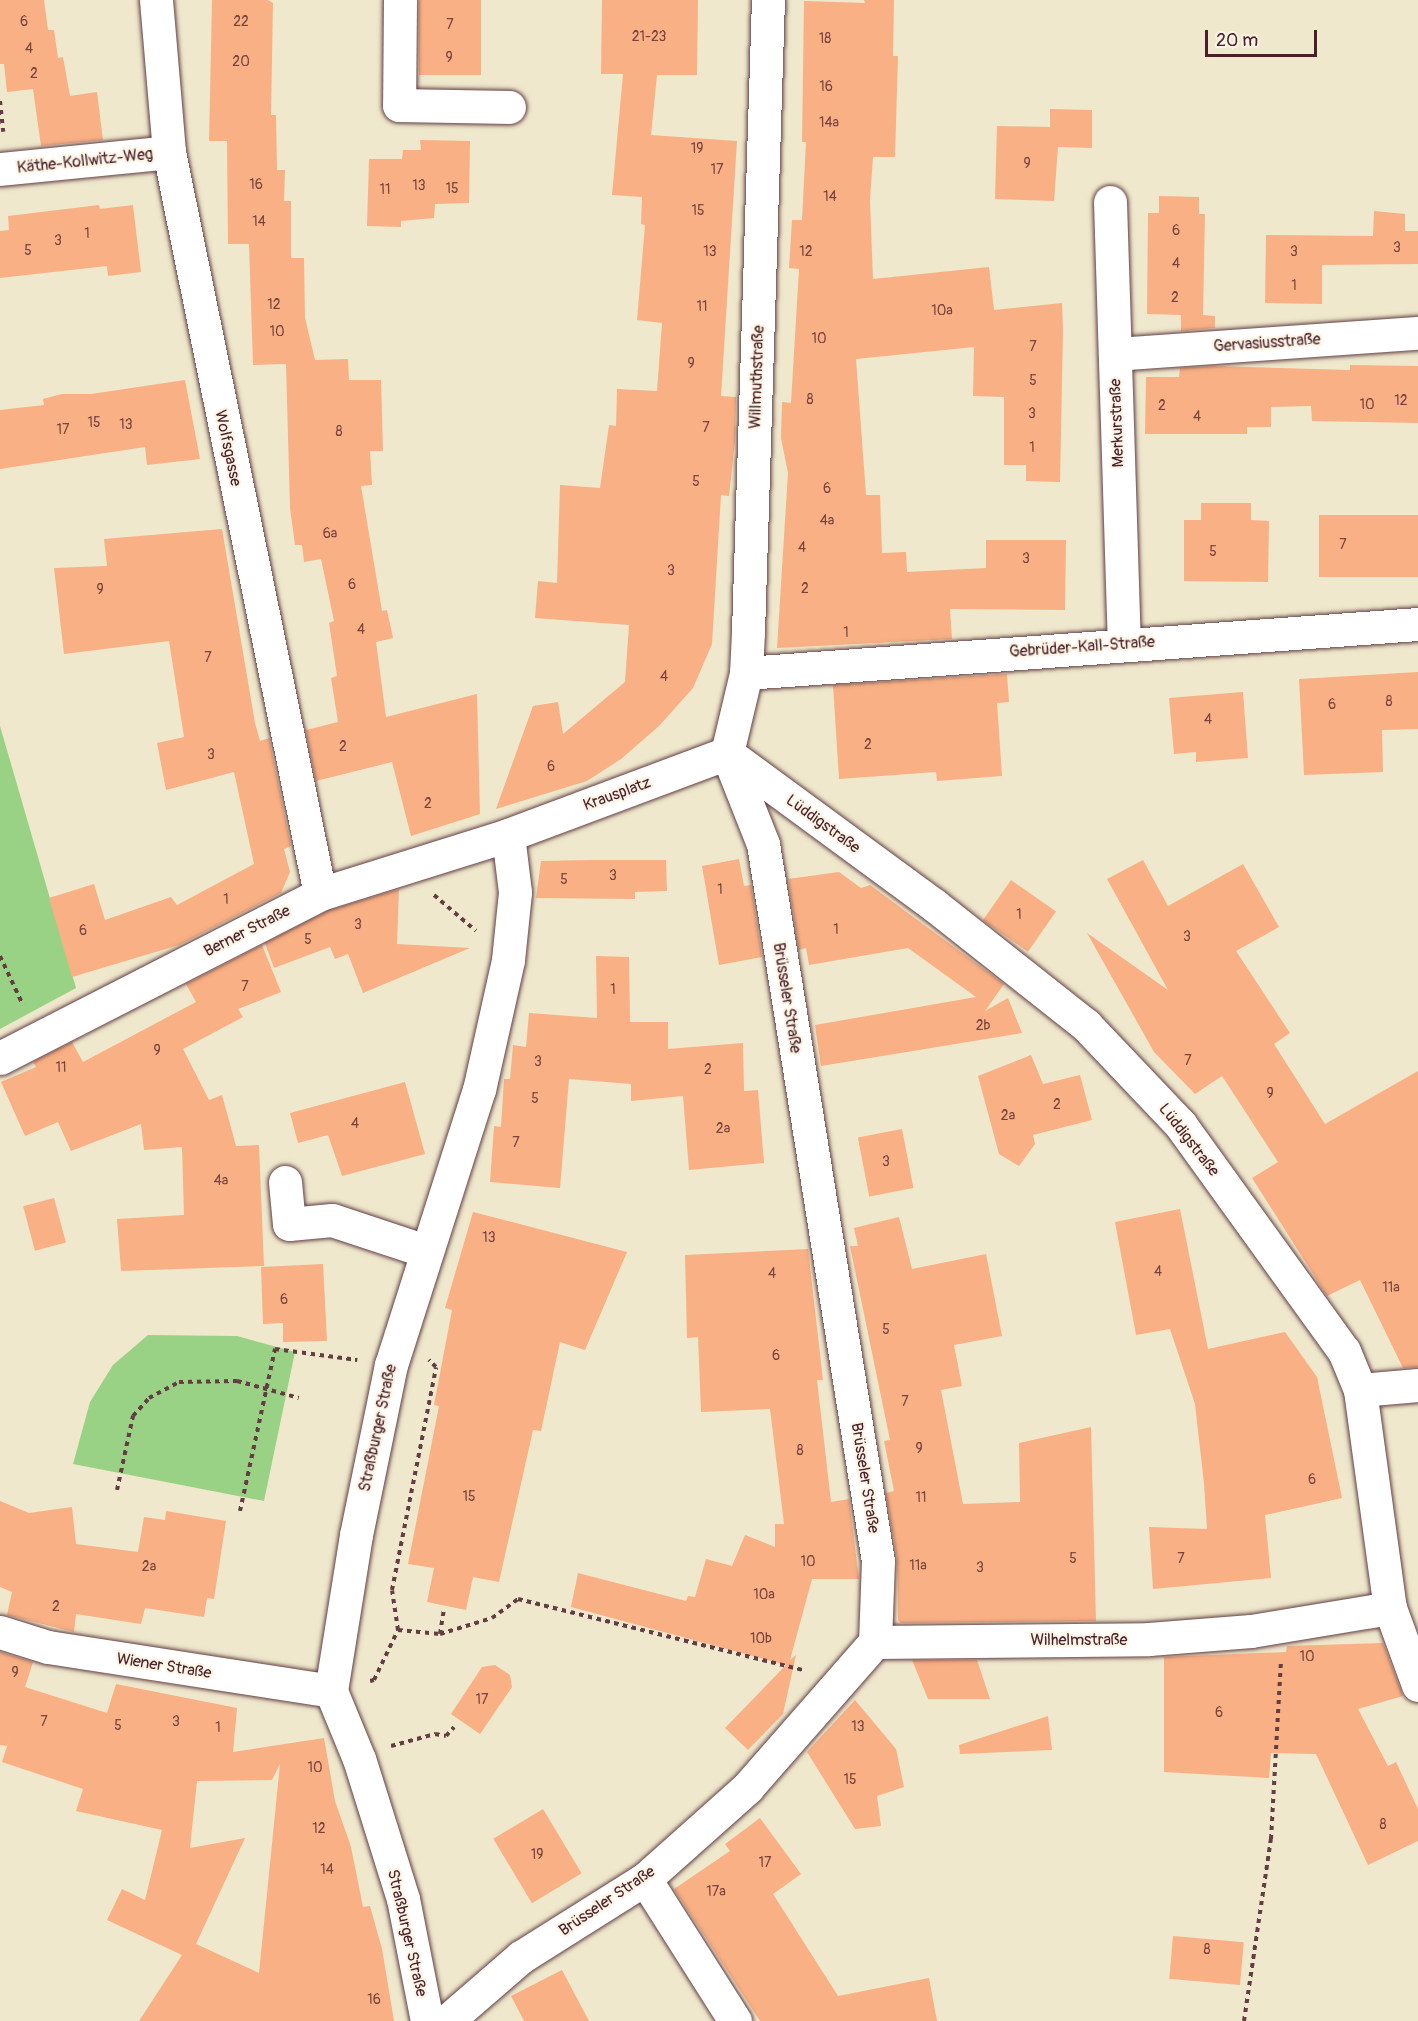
<!DOCTYPE html>
<html>
<head>
<meta charset="utf-8">
<style>
  body { margin:0 }
  #map { position:relative; width:1418px; height:2021px; overflow:hidden; background:#efe8cc; font-family:Pangolin,sans-serif }
  div>[style] { position:absolute }
  [style*='--x'] { left:calc(var(--x)*1px); top:calc(var(--y)*1px); width:calc(var(--w)*1px); rotate:calc(var(--a)*1deg) }
  .green>* { inset:0; background:#99d285 }
  .building>* { inset:0; background:#f9b084; transform-origin:0 0 }
  .path>* { height:4px; margin-top:-2px; transform-origin:0; background:repeating-linear-gradient(90deg,#633d43 0 4.5px,transparent 0 9px) }
  .roads { filter:drop-shadow(0 0 2px #633d43) drop-shadow(0 0 2px #633d43) }
  .minor>* { height:33px; margin:-16.5px; padding:0 16.5px; transform-origin:16.5px; border-radius:16.5px; background:#fff }
  span { translate:-50% -50%; white-space:nowrap; text-align:center; line-height:1.15; -webkit-text-stroke:4.5px #fcf5e5; paint-order:stroke }
  .number-label { font-size:14px; color:#764341 }
  .number-label span { -webkit-text-stroke-width:0 }
  .street-label { font-size:16px; color:#4a1f2b }
  .scale { position:absolute; left:1205px; top:30px; width:112px; height:27px; box-sizing:border-box; border:3px solid #4a1f2b; border-top:0; padding-left:8px; font-size:18px; line-height:21px; white-space:nowrap; color:#4a1f2b; -webkit-text-stroke:4px #fcf5e5; paint-order:stroke }
</style>
</head>
<body>
<div id="map">
  <div class="green">
    <div style="clip-path:polygon(0 726px,76px 988px,0 1029px)"></div>
    <div style="clip-path:polygon(148px 1335px,237px 1336px,295px 1352px,264px 1501px,73px 1464px,90px 1402px,113px 1365px)"></div>
  </div>
  <div class="building">
    <div style="clip-path:polygon(0 0,44px 0,48px 30px,54px 30px,58px 58px,63px 57px,70px 96px,97px 92px,103px 140px,41px 146px,33px 89px,7px 92px,4px 64px,0 64px)"></div>
    <div style="clip-path:polygon(212px 0,268px 0,273px 3px,271px 115px,276px 115px,277px 170px,285px 170px,284px 201px,291px 201px,291px 258px,304px 258px,305px 318px,315px 360px,348px 359px,349px 380px,381px 380px,383px 451px,370px 451px,372px 485px,361px 486px,382px 611px,387px 610px,393px 638px,376px 642px,386px 717px,477px 694px,480px 814px,411px 836px,392px 762px,316px 781px,306px 730px,338px 722px,331px 678px,337px 676px,329px 623px,334px 621px,321px 559px,304px 562px,302px 545px,295px 545px,290px 508px,286px 364px,253px 365px,249px 244px,228px 244px,227px 141px,209px 141px)"></div>
    <div style="left:419px;top:0;width:62px;height:75px"></div>
    <div style="clip-path:polygon(602px 0,698px 0,697px 75px,657px 75px,651px 135px,737px 141px,721px 396px,736px 397px,735px 441px,729px 496px,721px 495px,712px 644px,693px 688px,659px 726px,621px 759px,587px 781px,496px 809px,533px 706px,558px 702px,563px 734px,625px 682px,629px 625px,535px 618px,538px 581px,557px 583px,560px 485px,600px 488px,609px 425px,616px 426px,617px 389px,657px 391px,662px 323px,637px 320px,645px 225px,641px 224px,642px 197px,612px 195px,623px 74px,601px 74px)"></div>
    <div style="clip-path:polygon(864px 0,894px 0,893px 56px,898px 56px,895px 157px,873px 157px,870px 200px,873px 279px,989px 267px,994px 310px,1062px 303px,1063px 330px,1060px 482px,1026px 481px,1026px 465px,1004px 465px,1004px 397px,973px 396px,974px 347px,856px 359px,866px 495px,880px 495px,882px 553px,906px 552px,907px 572px,986px 568px,986px 540px,1066px 540px,1065px 610px,950px 609px,952px 639px,777px 648px,788px 473px,781px 438px,782px 402px,791px 403px,799px 269px,789px 268px,792px 220px,802px 220px,806px 142px,802px 142px,804px 1px,865px 3px)"></div>
    <div style="clip-path:polygon(1050px 109px,1092px 110px,1092px 148px,1058px 147px,1054px 201px,995px 199px,997px 126px,1050px 127px)"></div>
    <div style="clip-path:polygon(420px 140px,470px 141px,469px 203px,435px 204px,434px 218px,401px 221px,401px 227px,367px 226px,369px 159px,402px 159px,403px 150px,421px 150px)"></div>
    <div style="clip-path:polygon(1159px 196px,1199px 197px,1199px 214px,1205px 214px,1203px 315px,1215px 316px,1215px 328px,1181px 331px,1181px 315px,1147px 314px,1148px 213px,1159px 213px)"></div>
    <div style="clip-path:polygon(99px 205px,100px 209px,133px 205px,141px 272px,108px 276px,107px 266px,0 278px,0 231px,9px 230px,8px 216px)"></div>
    <div style="clip-path:polygon(1374px 211px,1405px 214px,1405px 231px,1418px 231px,1418px 264px,1322px 265px,1322px 304px,1265px 303px,1266px 235px,1373px 236px)"></div>
    <div style="clip-path:polygon(1350px 365px,1418px 366px,1418px 423px,1312px 421px,1311px 406px,1271px 407px,1271px 427px,1247px 427px,1247px 434px,1145px 434px,1146px 377px,1179px 377px,1180px 368px,1214px 366px,1350px 370px)"></div>
    <div style="clip-path:polygon(185px 380px,200px 459px,147px 465px,145px 447px,0 469px,0 410px,44px 405px,43px 399px,62px 394px,91px 394px)"></div>
    <div style="clip-path:polygon(1201px 503px,1251px 503px,1251px 520px,1269px 521px,1268px 582px,1184px 581px,1184px 520px,1201px 520px)"></div>
    <div style="left:1418px;top:515px;width:62px;height:99px;rotate:90deg"></div>
    <div style="clip-path:polygon(222px 529px,255px 723px,260px 741px,269px 738px,291px 846px,284px 849px,290px 872px,281px 893px,179px 945px,72px 977px,49px 898px,94px 884px,105px 920px,171px 897px,177px 905px,254px 864px,234px 772px,166px 790px,157px 743px,184px 737px,169px 641px,64px 654px,54px 568px,107px 566px,104px 539px)"></div>
    <div style="clip-path:polygon(1418px 672px,1418px 729px,1382px 730px,1383px 772px,1304px 775px,1299px 679px)"></div>
    <div style="clip-path:polygon(1007px 674px,1009px 702px,997px 703px,1002px 776px,937px 781px,936px 772px,839px 779px,833px 685px)"></div>
    <div style="clip-path:polygon(1243px 692px,1248px 758px,1196px 762px,1196px 752px,1174px 754px,1169px 698px)"></div>
    <div style="clip-path:polygon(739px 859px,744px 886px,751px 885px,762px 957px,719px 965px,702px 866px)"></div>
    <div style="clip-path:polygon(590px 860px,666px 860px,667px 891px,635px 892px,635px 899px,536px 898px,541px 861px)"></div>
    <div style="clip-path:polygon(1143px 860px,1168px 906px,1243px 864px,1279px 927px,1236px 951px,1290px 1033px,1274px 1044px,1325px 1124px,1418px 1071px,1418px 1367px,1403px 1368px,1360px 1280px,1327px 1296px,1252px 1178px,1278px 1162px,1222px 1076px,1195px 1094px,1154px 1052px,1087px 933px,1168px 990px,1107px 879px)"></div>
    <div style="clip-path:polygon(839px 872px,861px 888px,870px 885px,1004px 984px,985px 1011px,1008px 998px,1022px 1033px,821px 1066px,815px 1025px,976px 997px,908px 948px,809px 965px,806px 948px,799px 950px,788px 879px)"></div>
    <div style="left:1011px;top:880px;width:55px;height:49px;rotate:35deg"></div>
    <div style="clip-path:polygon(399px 889px,397px 944px,470px 948px,363px 993px,348px 954px,335px 959px,330px 947px,274px 968px,265px 943px,327px 911px)"></div>
    <div style="clip-path:polygon(262px 945px,281px 992px,238px 1009px,243px 1017px,183px 1049px,209px 1100px,222px 1095px,236px 1146px,259px 1145px,264px 1266px,121px 1271px,117px 1219px,184px 1215px,182px 1147px,144px 1150px,141px 1124px,71px 1151px,58px 1122px,25px 1136px,1px 1082px,36px 1067px,33px 1062px,72px 1042px,83px 1062px,196px 1002px,186px 984px)"></div>
    <div style="clip-path:polygon(596px 956px,629px 957px,630px 1022px,668px 1022px,668px 1049px,743px 1043px,744px 1091px,758px 1090px,764px 1163px,689px 1170px,683px 1096px,631px 1101px,631px 1084px,569px 1079px,560px 1188px,490px 1182px,494px 1126px,501px 1127px,504px 1079px,510px 1079px,513px 1045px,526px 1047px,529px 1013px,597px 1018px)"></div>
    <div style="clip-path:polygon(1031px 1055px,1043px 1084px,1080px 1075px,1092px 1120px,1033px 1135px,1035px 1144px,1019px 1166px,999px 1154px,978px 1076px)"></div>
    <div style="clip-path:polygon(405px 1082px,425px 1154px,342px 1176px,328px 1135px,298px 1143px,290px 1113px)"></div>
    <div style="left:902px;top:1129px;width:60px;height:45px;rotate:79deg"></div>
    <div style="left:54px;top:1198px;width:46px;height:32px;rotate:75deg"></div>
    <div style="clip-path:polygon(1180px 1209px,1208px 1349px,1285px 1332px,1317px 1377px,1342px 1498px,1265px 1515px,1271px 1578px,1153px 1589px,1149px 1527px,1207px 1529px,1204px 1484px,1195px 1404px,1170px 1329px,1136px 1335px,1115px 1222px)"></div>
    <div style="clip-path:polygon(473px 1212px,627px 1252px,585px 1350px,560px 1342px,541px 1431px,533px 1430px,499px 1582px,473px 1577px,466px 1610px,427px 1602px,434px 1568px,408px 1564px,439px 1406px,434px 1405px,452px 1310px,445px 1308px)"></div>
    <div style="clip-path:polygon(899px 1217px,912px 1269px,986px 1254px,1002px 1336px,954px 1345px,962px 1386px,941px 1390px,963px 1504px,1020px 1502px,1019px 1443px,1091px 1427px,1096px 1621px,901px 1623px,898px 1620px,897px 1558px,886px 1493px,894px 1491px,884px 1441px,890px 1440px,850px 1246px,858px 1246px,854px 1228px)"></div>
    <div style="clip-path:polygon(808px 1249px,823px 1380px,817px 1380px,831px 1502px,849px 1499px,859px 1579px,812px 1579px,790px 1660px,796px 1655px,783px 1714px,748px 1750px,725px 1728px,786px 1665px,571px 1607px,578px 1573px,686px 1601px,688px 1596px,695px 1597px,706px 1559px,732px 1566px,745px 1535px,775px 1547px,775px 1524px,784px 1524px,770px 1409px,701px 1412px,698px 1337px,687px 1338px,685px 1255px)"></div>
    <div style="clip-path:polygon(323px 1264px,327px 1341px,283px 1342px,283px 1323px,263px 1324px,261px 1267px)"></div>
    <div style="clip-path:polygon(0 1501px,29px 1513px,72px 1507px,76px 1544px,138px 1552px,144px 1517px,165px 1520px,166px 1511px,226px 1521px,214px 1599px,207px 1598px,204px 1617px,145px 1608px,141px 1624px,76px 1614px,74px 1632px,7px 1615px,12px 1592px,0 1587px)"></div>
    <div style="clip-path:polygon(1383px 1643px,1403px 1696px,1358px 1709px,1388px 1766px,1396px 1762px,1418px 1809px,1418px 1841px,1368px 1865px,1316px 1754px,1271px 1753px,1269px 1778px,1164px 1772px,1164px 1657px,1286px 1652px,1287px 1646px)"></div>
    <div style="clip-path:polygon(evenodd,0 1652px,33px 1662px,25px 1687px,107px 1713px,116px 1684px,237px 1708px,233px 1752px,324px 1738px,335px 1801px,351px 1847px,363px 1907px,370px 1906px,382px 1949px,394px 2021px,139px 2021px,182px 1955px,107px 1920px,122px 1889px,145px 1900px,162px 1830px,76px 1811px,83px 1789px,2px 1762px,12px 1731px,7px 1746px,0 1745px,0 1652px,280px 1764px,259px 1973px,196px 1944px,245px 1838px,190px 1848px,197px 1781px,272px 1780px,280px 1764px)"></div>
    <div style="clip-path:polygon(912px 1660px,977px 1660px,990px 1699px,928px 1699px)"></div>
    <div style="clip-path:polygon(495px 1665px,510px 1675px,512px 1687px,480px 1734px,451px 1714px,482px 1667px)"></div>
    <div style="clip-path:polygon(855px 1700px,896px 1749px,904px 1787px,877px 1796px,881px 1826px,855px 1829px,807px 1752px)"></div>
    <div style="clip-path:polygon(1048px 1716px,1052px 1750px,960px 1754px,959px 1745px)"></div>
    <div style="left:543px;top:1809px;width:75px;height:58px;rotate:59deg"></div>
    <div style="clip-path:polygon(760px 1818px,801px 1874px,773px 1894px,838px 1996px,929px 1978px,937px 2021px,760px 2021px,674px 1889px,730px 1851px,725px 1844px)"></div>
    <div style="left:1173px;top:1936px;width:71px;height:43px;rotate:5deg"></div>
    <div style="clip-path:polygon(562px 1970px,589px 2021px,524px 2021px,511px 1996px)"></div>
  </div>
  <div class="path">
    <div style="--x:0;--y:101;--w:31;--a:84"></div>
    <div style="--x:434;--y:895;--w:55;--a:40.6"></div>
    <div style="--x:0;--y:956;--w:54;--a:64.9"></div>
    <div style="--x:117;--y:1490;--w:76;--a:-77.8"></div>
    <div style="--x:133;--y:1416;--w:24;--a:-48"></div>
    <div style="--x:149;--y:1398;--w:34;--a:-28"></div>
    <div style="--x:179;--y:1382;--w:58;--a:-1"></div>
    <div style="--x:237;--y:1381;--w:64;--a:15.3"></div>
    <div style="--x:240;--y:1511;--w:166;--a:-77.8"></div>
    <div style="--x:275;--y:1349;--w:83;--a:7.6"></div>
    <div style="--x:398;--y:1630;--w:40;--a:-98.5"></div>
    <div style="--x:392;--y:1590;--w:227;--a:-78.8"></div>
    <div style="--x:436;--y:1367;--w:10;--a:-135"></div>
    <div style="--x:440;--y:1634;--w:25;--a:-81"></div>
    <div style="--x:370;--y:1681;--w:4;--a:-14"></div>
    <div style="--x:374;--y:1680;--w:55;--a:-64.4"></div>
    <div style="--x:398;--y:1630;--w:42;--a:5.4"></div>
    <div style="--x:440;--y:1634;--w:54;--a:-17.1"></div>
    <div style="--x:492;--y:1618;--w:32;--a:-36"></div>
    <div style="--x:518;--y:1599;--w:293;--a:14"></div>
    <div style="--x:391;--y:1746;--w:46;--a:-15.3"></div>
    <div style="--x:435;--y:1734;--w:11;--a:10"></div>
    <div style="--x:446;--y:1736;--w:12;--a:-48"></div>
    <div style="--x:1244;--y:2021;--w:184;--a:-81.6"></div>
    <div style="--x:1271;--y:1839;--w:178;--a:-86.8"></div>
  </div>
  <div class="roads">
    <div class="minor">
      <div style="--x:156;--y:0;--w:153;--a:85.1"></div>
      <div style="--x:169;--y:152;--w:757;--a:78.5"></div>
      <div style="--x:400;--y:0;--w:105;--a:90.5"></div>
      <div style="--x:399;--y:105;--w:110;--a:1"></div>
      <div style="--x:0;--y:169;--w:170;--a:-5.7"></div>
      <div style="--x:1110;--y:202;--w:441;--a:88.2"></div>
      <div style="--x:1115;--y:354;--w:304;--a:-4"></div>
      <div style="--x:746;--y:673;--w:674;--a:-4.17"></div>
      <div style="--x:727;--y:753;--w:257;--a:36.3"></div>
      <div style="--x:934;--y:905;--w:194;--a:38.3"></div>
      <div style="--x:1086;--y:1025;--w:137;--a:46.5"></div>
      <div style="--x:1180;--y:1124;--w:280;--a:54.2"></div>
      <div style="--x:1344;--y:1351;--w:42;--a:67.7"></div>
      <div style="--x:1360;--y:1390;--w:220;--a:82.2"></div>
      <div style="--x:1390;--y:1608;--w:82;--a:70"></div>
      <div style="--x:727;--y:753;--w:82;--a:-76.6"></div>
      <div style="--x:746;--y:673;--w:41;--a:-87.2"></div>
      <div style="--x:748;--y:632;--w:632;--a:-88.19"></div>
      <div style="--x:0;--y:1058;--w:360;--a:-27.1"></div>
      <div style="--x:320;--y:894;--w:197;--a:-17.4"></div>
      <div style="--x:508;--y:835;--w:234;--a:-20.5"></div>
      <div style="--x:285;--y:1182;--w:42;--a:84.6"></div>
      <div style="--x:289;--y:1224;--w:43;--a:-5.3"></div>
      <div style="--x:332;--y:1220;--w:99;--a:18.3"></div>
      <div style="--x:1360;--y:1390;--w:58;--a:-4.9"></div>
      <div style="--x:0;--y:1632;--w:50;--a:17.4"></div>
      <div style="--x:48;--y:1647;--w:286;--a:8.8"></div>
      <div style="--x:875;--y:1642;--w:274;--a:-0.6"></div>
      <div style="--x:1149;--y:1639;--w:102;--a:-4.5"></div>
      <div style="--x:1251;--y:1631;--w:141;--a:-9.4"></div>
      <div style="--x:645;--y:1879;--w:168;--a:57.6"></div>
      <div style="--x:427;--y:2021;--w:124;--a:-101.1"></div>
      <div style="--x:403;--y:1899;--w:147;--a:-107.4"></div>
      <div style="--x:359;--y:1759;--w:74;--a:-112.4"></div>
      <div style="--x:331;--y:1691;--w:158;--a:-80.9"></div>
      <div style="--x:356;--y:1535;--w:174;--a:-78.4"></div>
      <div style="--x:391;--y:1365;--w:289;--a:-72.3"></div>
      <div style="--x:479;--y:1090;--w:133;--a:-77.4"></div>
      <div style="--x:508;--y:960;--w:68;--a:-84.1"></div>
      <div style="--x:515;--y:892;--w:57;--a:-97"></div>
      <div style="--x:447;--y:2021;--w:98;--a:-40.9"></div>
      <div style="--x:521;--y:1957;--w:146;--a:-32.2"></div>
      <div style="--x:645;--y:1879;--w:137;--a:-41.7"></div>
      <div style="--x:747;--y:1788;--w:194;--a:-48.8"></div>
      <div style="--x:875;--y:1642;--w:81;--a:-87.9"></div>
      <div style="--x:878;--y:1561;--w:726;--a:-99.11"></div>
      <div style="--x:763;--y:844;--w:98;--a:-111.6"></div>
    </div>
  </div>
  <div class="number-label">
    <span style="left:24px;top:22px">6</span>
    <span style="left:241px;top:22px">22</span>
    <span style="left:450px;top:25px">7</span>
    <span style="left:649px;top:37px">21-23</span>
    <span style="left:825px;top:39px">18</span>
    <span style="left:29px;top:49px">4</span>
    <span style="left:449px;top:58px">9</span>
    <span style="left:241px;top:62px">20</span>
    <span style="left:34px;top:74px">2</span>
    <span style="left:826px;top:87px">16</span>
    <span style="left:829px;top:123px">14a</span>
    <span style="left:697px;top:149px">19</span>
    <span style="left:1027px;top:164px">9</span>
    <span style="left:717px;top:170px">17</span>
    <span style="left:256px;top:185px">16</span>
    <span style="left:419px;top:186px">13</span>
    <span style="left:452px;top:189px">15</span>
    <span style="left:385px;top:190px">11</span>
    <span style="left:830px;top:197px">14</span>
    <span style="left:698px;top:211px">15</span>
    <span style="left:259px;top:222px">14</span>
    <span style="left:1176px;top:231px">6</span>
    <span style="left:87px;top:234px">1</span>
    <span style="left:58px;top:241px">3</span>
    <span style="left:1397px;top:248px">3</span>
    <span style="left:28px;top:251px">5</span>
    <span style="left:710px;top:252px">13</span>
    <span style="left:806px;top:252px">12</span>
    <span style="left:1294px;top:252px">3</span>
    <span style="left:1176px;top:264px">4</span>
    <span style="left:1294px;top:286px">1</span>
    <span style="left:1175px;top:298px">2</span>
    <span style="left:274px;top:305px">12</span>
    <span style="left:702px;top:307px">11</span>
    <span style="left:942px;top:311px">10a</span>
    <span style="left:277px;top:332px">10</span>
    <span style="left:819px;top:339px">10</span>
    <span style="left:1033px;top:347px">7</span>
    <span style="left:691px;top:364px">9</span>
    <span style="left:1033px;top:381px">5</span>
    <span style="left:810px;top:400px">8</span>
    <span style="left:1401px;top:401px">12</span>
    <span style="left:1367px;top:405px">10</span>
    <span style="left:1162px;top:406px">2</span>
    <span style="left:1032px;top:414px">3</span>
    <span style="left:1197px;top:417px">4</span>
    <span style="left:94px;top:423px">15</span>
    <span style="left:126px;top:425px">13</span>
    <span style="left:706px;top:428px">7</span>
    <span style="left:63px;top:430px">17</span>
    <span style="left:339px;top:432px">8</span>
    <span style="left:1032px;top:448px">1</span>
    <span style="left:696px;top:482px">5</span>
    <span style="left:827px;top:489px">6</span>
    <span style="left:827px;top:521px">4a</span>
    <span style="left:330px;top:534px">6a</span>
    <span style="left:1343px;top:545px">7</span>
    <span style="left:802px;top:548px">4</span>
    <span style="left:1213px;top:552px">5</span>
    <span style="left:1026px;top:559px">3</span>
    <span style="left:671px;top:571px">3</span>
    <span style="left:352px;top:585px">6</span>
    <span style="left:805px;top:589px">2</span>
    <span style="left:100px;top:590px">9</span>
    <span style="left:361px;top:630px">4</span>
    <span style="left:846px;top:633px">1</span>
    <span style="left:208px;top:658px">7</span>
    <span style="left:664px;top:677px">4</span>
    <span style="left:1389px;top:702px">8</span>
    <span style="left:1332px;top:705px">6</span>
    <span style="left:1208px;top:720px">4</span>
    <span style="left:868px;top:745px">2</span>
    <span style="left:343px;top:747px">2</span>
    <span style="left:211px;top:755px">3</span>
    <span style="left:551px;top:767px">6</span>
    <span style="left:428px;top:804px">2</span>
    <span style="left:613px;top:876px">3</span>
    <span style="left:564px;top:880px">5</span>
    <span style="left:720px;top:890px">1</span>
    <span style="left:226px;top:900px">1</span>
    <span style="left:1019px;top:915px">1</span>
    <span style="left:358px;top:925px">3</span>
    <span style="left:836px;top:930px">1</span>
    <span style="left:83px;top:931px">6</span>
    <span style="left:1187px;top:937px">3</span>
    <span style="left:308px;top:940px">5</span>
    <span style="left:245px;top:987px">7</span>
    <span style="left:613px;top:990px">1</span>
    <span style="left:983px;top:1026px">2b</span>
    <span style="left:157px;top:1051px">9</span>
    <span style="left:1188px;top:1061px">7</span>
    <span style="left:538px;top:1062px">3</span>
    <span style="left:61px;top:1068px">11</span>
    <span style="left:708px;top:1070px">2</span>
    <span style="left:1270px;top:1094px">9</span>
    <span style="left:535px;top:1099px">5</span>
    <span style="left:1057px;top:1105px">2</span>
    <span style="left:1008px;top:1116px">2a</span>
    <span style="left:355px;top:1124px">4</span>
    <span style="left:723px;top:1129px">2a</span>
    <span style="left:516px;top:1143px">7</span>
    <span style="left:886px;top:1162px">3</span>
    <span style="left:221px;top:1181px">4a</span>
    <span style="left:489px;top:1238px">13</span>
    <span style="left:1158px;top:1272px">4</span>
    <span style="left:772px;top:1274px">4</span>
    <span style="left:1391px;top:1288px">11a</span>
    <span style="left:284px;top:1300px">6</span>
    <span style="left:886px;top:1330px">5</span>
    <span style="left:776px;top:1356px">6</span>
    <span style="left:905px;top:1402px">7</span>
    <span style="left:919px;top:1449px">9</span>
    <span style="left:800px;top:1451px">8</span>
    <span style="left:1312px;top:1480px">6</span>
    <span style="left:469px;top:1497px">15</span>
    <span style="left:921px;top:1498px">11</span>
    <span style="left:1073px;top:1559px">5</span>
    <span style="left:1181px;top:1559px">7</span>
    <span style="left:808px;top:1562px">10</span>
    <span style="left:918px;top:1566px">11a</span>
    <span style="left:149px;top:1567px">2a</span>
    <span style="left:980px;top:1568px">3</span>
    <span style="left:764px;top:1595px">10a</span>
    <span style="left:56px;top:1607px">2</span>
    <span style="left:761px;top:1639px">10b</span>
    <span style="left:1307px;top:1657px">10</span>
    <span style="left:15px;top:1673px">9</span>
    <span style="left:482px;top:1700px">17</span>
    <span style="left:1219px;top:1713px">6</span>
    <span style="left:44px;top:1722px">7</span>
    <span style="left:176px;top:1722px">3</span>
    <span style="left:118px;top:1726px">5</span>
    <span style="left:858px;top:1727px">13</span>
    <span style="left:218px;top:1728px">1</span>
    <span style="left:315px;top:1768px">10</span>
    <span style="left:850px;top:1780px">15</span>
    <span style="left:1383px;top:1825px">8</span>
    <span style="left:319px;top:1829px">12</span>
    <span style="left:537px;top:1855px">19</span>
    <span style="left:765px;top:1863px">17</span>
    <span style="left:327px;top:1870px">14</span>
    <span style="left:716px;top:1892px">17a</span>
    <span style="left:1207px;top:1950px">8</span>
    <span style="left:374px;top:2000px">16</span>
  </div>
  <div class="street-label">
    <span style="left:85px;top:161px;rotate:-6deg">Käthe-Kollwitz-Weg</span>
    <span style="left:1267px;top:343px;rotate:-4deg">Gervasiusstraße</span>
    <span style="left:757px;top:377px;rotate:-88deg">Willmuthstraße</span>
    <span style="left:1117px;top:423px;rotate:-92deg">Merkurstraße</span>
    <span style="left:228px;top:448px;rotate:78deg">Wolfsgasse</span>
    <span style="left:1082px;top:647px;rotate:-4deg">Gebrüder-Kall-Straße</span>
    <span style="left:617px;top:794px;rotate:-20deg">Krausplatz</span>
    <span style="left:823px;top:824px;rotate:36deg">Lüddigstraße</span>
    <span style="left:247px;top:931px;rotate:-27deg">Berner Straße</span>
    <span style="left:787px;top:998px;rotate:81deg">Brüsseler Straße</span>
    <span style="left:1189px;top:1140px;rotate:52deg">Lüddigstraße</span>
    <span style="left:378px;top:1428px;rotate:-78deg">Straßburger Straße</span>
    <span style="left:865px;top:1478px;rotate:81deg">Brüsseler Straße</span>
    <span style="left:1079px;top:1640px">Wilhelmstraße</span>
    <span style="left:164px;top:1666px;rotate:9deg">Wiener Straße</span>
    <span style="left:607px;top:1901px;rotate:-34deg">Brüsseler Straße</span>
    <span style="left:407px;top:1933px;rotate:77deg">Straßburger Straße</span>
  </div>
  <div class="scale">20 m</div>
</div>
</body>
</html>
